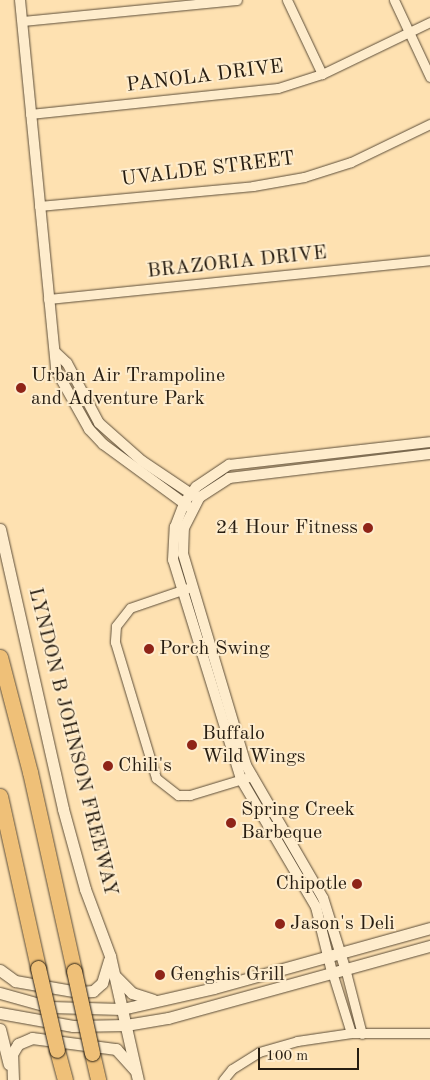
<!DOCTYPE html>
<html>
<head>
<meta charset="utf-8">
<style>
  body { margin:0 }
  #map { position:relative; width:430px; height:1080px; overflow:hidden; background:#fee1b1; font-family:"Old Standard TT",serif }
  div>[style] { position:absolute }
  [style*='--x'] { left:calc(var(--x)*1px); top:calc(var(--y)*1px); width:calc(var(--w)*1px); rotate:calc(var(--a)*1deg) }
  .roads { filter:drop-shadow(0 0 1px #5d4e39) drop-shadow(0 0 1px #5d4e39) }
  .minor>* { height:9px; margin:-4.5px; padding:0 4.5px; transform-origin:4.5px; border-radius:4.5px; background:#feeccc }
  .tertiary>* { height:10px; margin:-5px; padding:0 5px; transform-origin:5px; border-radius:5px; background:#feeccc }
  .secondary>* { height:11px; margin:-5.5px; padding:0 5.5px; transform-origin:5.5px; border-radius:5.5px; background:#feeccc }
  .motorway>* { height:15px; margin:-7.5px; padding:0 7.5px; transform-origin:7.5px; border-radius:7.5px; background:#efc078 }
  .bridges { filter:drop-shadow(0 0 1px #271d11) drop-shadow(0 0 1px #271d11) }
  .motorway-bridge>* { height:15px; margin:-7.5px; padding:0 7.5px; transform-origin:7.5px; border-radius:7.5px; background:#efc078 }
  .dots>* { width:14px; height:14px; translate:-50% -50%; box-sizing:border-box; border:2px solid #feeccc; border-radius:50% }
  span { translate:-50% -50%; white-space:nowrap; text-align:center; line-height:1.15; -webkit-text-stroke:4px #feeccc; paint-order:stroke }
  .street-label { font-size:20px; color:#271d11 }
  .poi-label { font-size:20px; color:#271d11 }
  .left { translate:0 -50%; text-align:left }
  .right { translate:-100% -50%; text-align:right }
  .scale { position:absolute; left:258px; top:1048px; width:101px; height:22px; box-sizing:border-box; border:2px solid #271d11; border-top:0; padding-left:6px; font-size:15px; line-height:18px; white-space:nowrap; color:#271d11; -webkit-text-stroke:4px #feeccc; paint-order:stroke }
</style>
</head>
<body>
<div id="map">
  <div class="roads">
    <div class="minor">
      <div style="--x:287;--y:0;--w:82;--a:64.7"></div>
      <div style="--x:394;--y:0;--w:85;--a:64.9"></div>
      <div style="--x:22;--y:21;--w:216;--a:-5.6"></div>
      <div style="--x:30;--y:114;--w:249;--a:-6"></div>
      <div style="--x:278;--y:88;--w:46;--a:-17.7"></div>
      <div style="--x:322;--y:74;--w:120;--a:-25.7"></div>
      <div style="--x:39;--y:206;--w:215;--a:-5.3"></div>
      <div style="--x:253;--y:186;--w:52;--a:-10"></div>
      <div style="--x:304;--y:177;--w:49;--a:-17.7"></div>
      <div style="--x:351;--y:162;--w:88;--a:-25.7"></div>
      <div style="--x:48;--y:299;--w:384;--a:-5.8"></div>
      <div style="--x:188;--y:588;--w:61;--a:161"></div>
      <div style="--x:130;--y:608;--w:23;--a:128"></div>
      <div style="--x:116;--y:626;--w:16;--a:94"></div>
      <div style="--x:115;--y:642;--w:142;--a:73.2"></div>
      <div style="--x:156;--y:778;--w:28;--a:38"></div>
      <div style="--x:178;--y:795;--w:12;--a:0"></div>
      <div style="--x:190;--y:795;--w:65;--a:-17"></div>
      <div style="--x:345;--y:968;--w:68;--a:75.6"></div>
      <div style="--x:332;--y:972;--w:64;--a:72.7"></div>
      <div style="--x:223;--y:1080;--w:14;--a:-51"></div>
      <div style="--x:232;--y:1069;--w:32;--a:-32"></div>
      <div style="--x:259;--y:1052;--w:40;--a:-16"></div>
      <div style="--x:297;--y:1041;--w:55;--a:-8.4"></div>
      <div style="--x:351;--y:1033;--w:79;--a:0"></div>
    </div>
    <div class="tertiary">
      <div style="--x:20;--y:0;--w:372;--a:84.4"></div>
      <div style="--x:56;--y:370;--w:68;--a:60.8"></div>
      <div style="--x:89;--y:429;--w:21;--a:47"></div>
      <div style="--x:103;--y:444;--w:107;--a:36.2"></div>
      <div style="--x:55;--y:352;--w:16;--a:43"></div>
      <div style="--x:67;--y:363;--w:68;--a:61.9"></div>
      <div style="--x:99;--y:423;--w:57;--a:41.5"></div>
      <div style="--x:142;--y:461;--w:65;--a:33.7"></div>
      <div style="--x:345;--y:968;--w:73;--a:-107.4"></div>
      <div style="--x:323;--y:898;--w:154;--a:-120.1"></div>
      <div style="--x:246;--y:765;--w:220;--a:-106.6"></div>
      <div style="--x:183;--y:554;--w:26;--a:-88"></div>
      <div style="--x:184;--y:528;--w:35;--a:-63"></div>
      <div style="--x:200;--y:497;--w:35;--a:-33"></div>
      <div style="--x:229;--y:478;--w:202;--a:-6.8"></div>
      <div style="--x:332;--y:972;--w:67;--a:-103.8"></div>
      <div style="--x:316;--y:907;--w:148;--a:-120.4"></div>
      <div style="--x:241;--y:779;--w:229;--a:-107.2"></div>
      <div style="--x:173;--y:560;--w:33;--a:-87"></div>
      <div style="--x:175;--y:527;--w:26;--a:-69"></div>
      <div style="--x:184;--y:503;--w:20;--a:-53"></div>
      <div style="--x:196;--y:487;--w:40;--a:-34"></div>
      <div style="--x:229;--y:465;--w:202;--a:-6.5"></div>
    </div>
    <div class="secondary">
      <div style="--x:0;--y:529;--w:287;--a:77.3"></div>
      <div style="--x:63;--y:809;--w:83;--a:74.6"></div>
      <div style="--x:85;--y:889;--w:72;--a:69.5"></div>
      <div style="--x:110;--y:956;--w:127;--a:77.3"></div>
      <div style="--x:0;--y:970;--w:19;--a:36"></div>
      <div style="--x:15;--y:981;--w:65;--a:9.8"></div>
      <div style="--x:79;--y:992;--w:14;--a:-4"></div>
      <div style="--x:93;--y:991;--w:12;--a:-42"></div>
      <div style="--x:102;--y:983;--w:24;--a:-73"></div>
      <div style="--x:115;--y:976;--w:24;--a:45"></div>
      <div style="--x:132;--y:993;--w:22;--a:18"></div>
      <div style="--x:0;--y:993;--w:52;--a:15.6"></div>
      <div style="--x:50;--y:1007;--w:72;--a:1.6"></div>
      <div style="--x:122;--y:1009;--w:94;--a:-12.9"></div>
      <div style="--x:214;--y:988;--w:224;--a:-15.5"></div>
      <div style="--x:0;--y:1013;--w:74;--a:10.1"></div>
      <div style="--x:73;--y:1026;--w:53;--a:-1.1"></div>
      <div style="--x:126;--y:1025;--w:43;--a:-9.5"></div>
      <div style="--x:168;--y:1018;--w:272;--a:-15.4"></div>
      <div style="--x:0;--y:1029;--w:36;--a:76"></div>
      <div style="--x:13;--y:1080;--w:26;--a:-92"></div>
      <div style="--x:12;--y:1054;--w:12;--a:-59"></div>
      <div style="--x:18;--y:1044;--w:15;--a:-23"></div>
      <div style="--x:32;--y:1038;--w:85;--a:7.5"></div>
      <div style="--x:116;--y:1049;--w:28;--a:48"></div>
    </div>
    <div class="motorway">
      <div style="--x:0;--y:657;--w:119;--a:75.4"></div>
      <div style="--x:30;--y:772;--w:204;--a:77.5"></div>
      <div style="--x:0;--y:796;--w:176;--a:77.5"></div>
      <div style="--x:57;--y:1050;--w:31;--a:75"></div>
      <div style="--x:92;--y:1053;--w:28;--a:77"></div>
    </div>
  </div>
  <div class="bridges">
    <div class="motorway-bridge">
      <div style="--x:38;--y:968;--w:84;--a:77"></div>
      <div style="--x:74;--y:971;--w:84;--a:77.6"></div>
    </div>
  </div>
  <div class="dots">
    <div style="left:21px;top:388px;background:#8f2418"></div>
    <div style="left:368px;top:528px;background:#8f2418"></div>
    <div style="left:149px;top:649px;background:#8f2418"></div>
    <div style="left:192px;top:745px;background:#8f2418"></div>
    <div style="left:108px;top:766px;background:#8f2418"></div>
    <div style="left:231px;top:823px;background:#8f2418"></div>
    <div style="left:357px;top:884px;background:#8f2418"></div>
    <div style="left:280px;top:924px;background:#8f2418"></div>
    <div style="left:160px;top:975px;background:#8f2418"></div>
  </div>
  <div class="street-label">
    <span style="left:205px;top:77px;rotate:-7deg">PANOLA DRIVE</span>
    <span style="left:208px;top:170px;rotate:-7deg">UVALDE STREET</span>
    <span style="left:237px;top:263px;rotate:-6deg">BRAZORIA DRIVE</span>
    <span style="left:72px;top:742px;rotate:76deg">LYNDON B JOHNSON FREEWAY</span>
  </div>
  <div class="poi-label">
    <span class="left" style="left:31px;top:388px">Urban Air Trampoline<br>and Adventure Park</span>
    <span class="right" style="left:358px;top:528px">24 Hour Fitness</span>
    <span class="left" style="left:159px;top:649px">Porch Swing</span>
    <span class="left" style="left:202px;top:746px">Buffalo<br>Wild Wings</span>
    <span class="left" style="left:118px;top:766px">Chili's</span>
    <span class="left" style="left:241px;top:822px">Spring Creek<br>Barbeque</span>
    <span class="right" style="left:347px;top:884px">Chipotle</span>
    <span class="left" style="left:290px;top:924px">Jason's Deli</span>
    <span class="left" style="left:170px;top:975px">Genghis Grill</span>
  </div>
  <div class="scale">100 m</div>
</div>
</body>
</html>
